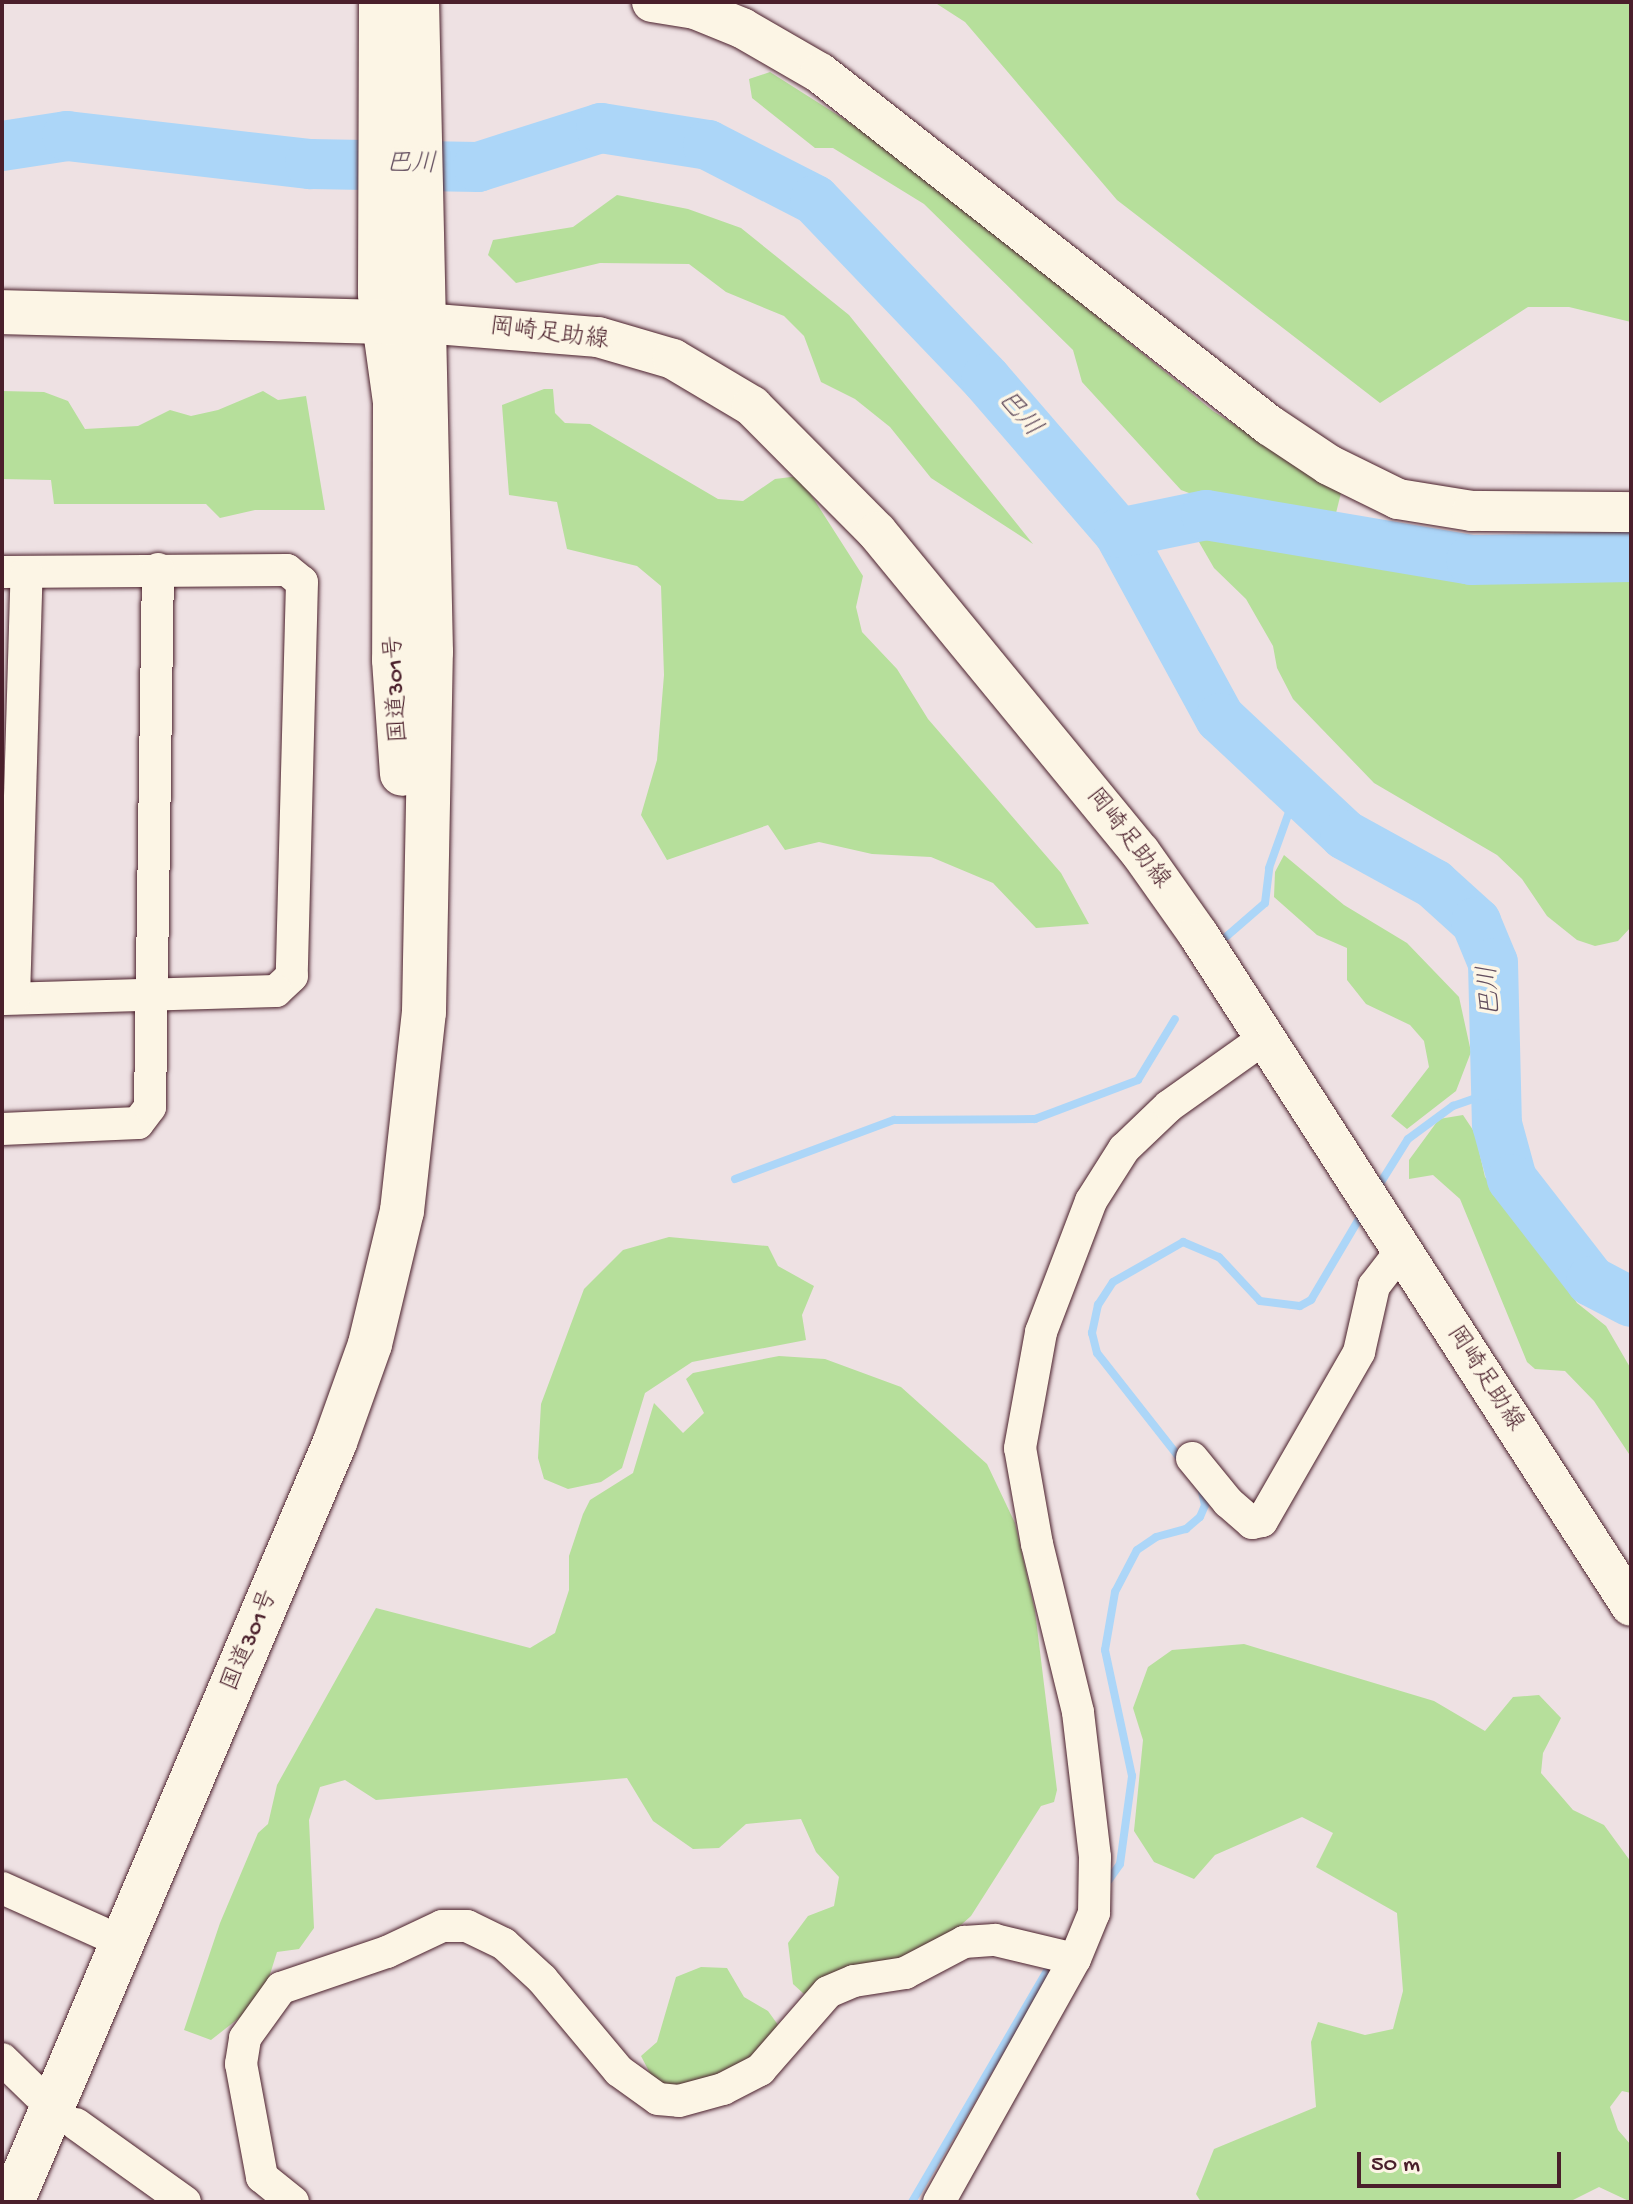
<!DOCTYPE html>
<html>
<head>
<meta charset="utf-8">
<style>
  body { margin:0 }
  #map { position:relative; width:1633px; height:2204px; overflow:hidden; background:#eee1e3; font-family:"Gochi Hand","Klee One",sans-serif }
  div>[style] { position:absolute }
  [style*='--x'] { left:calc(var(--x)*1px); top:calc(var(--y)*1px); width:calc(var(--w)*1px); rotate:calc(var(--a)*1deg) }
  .green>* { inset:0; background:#b6df9b }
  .stream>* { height:8px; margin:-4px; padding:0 4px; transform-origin:4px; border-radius:4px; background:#acd6f8 }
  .river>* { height:50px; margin:-25px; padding:0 25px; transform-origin:25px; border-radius:25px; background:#acd6f8 }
  .roads { filter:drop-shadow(0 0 2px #4a1f2b) drop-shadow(0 0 2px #4a1f2b) }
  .minor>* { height:32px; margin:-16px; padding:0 16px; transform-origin:16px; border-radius:16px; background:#fcf5e5 }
  .major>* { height:40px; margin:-20px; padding:0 20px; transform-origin:20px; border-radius:20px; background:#fcf5e5 }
  .highway>* { height:44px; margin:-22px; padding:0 22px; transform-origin:22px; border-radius:22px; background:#fcf5e5 }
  span { translate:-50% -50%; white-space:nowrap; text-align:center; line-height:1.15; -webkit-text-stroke:7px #fcf5e5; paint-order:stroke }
  .street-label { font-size:24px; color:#4a1f2b }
  .water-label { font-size:26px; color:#624d5e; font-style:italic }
  .frame { position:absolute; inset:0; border:4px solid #4a1f2b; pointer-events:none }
  .scale { position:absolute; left:1357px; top:2152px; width:204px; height:36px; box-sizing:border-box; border:4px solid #4a1f2b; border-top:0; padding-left:10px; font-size:24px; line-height:28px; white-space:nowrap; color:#4a1f2b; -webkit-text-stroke:6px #fcf5e5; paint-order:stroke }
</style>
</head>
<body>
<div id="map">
  <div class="green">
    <div style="clip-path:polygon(934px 2px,1631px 2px,1631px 322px,1569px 307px,1528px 307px,1380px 403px,1117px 200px,965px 22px)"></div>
    <div style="clip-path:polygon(770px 72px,855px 126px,963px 207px,1213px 411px,1341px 493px,1335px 517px,1221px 505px,1181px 490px,1082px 382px,1073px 350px,924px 204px,833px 148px,815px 148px,752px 98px,749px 79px)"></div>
    <div style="clip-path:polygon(617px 195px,688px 209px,741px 228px,849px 315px,1033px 544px,931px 478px,890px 427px,855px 399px,821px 382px,804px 336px,784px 316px,726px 292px,689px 264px,600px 263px,516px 283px,488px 255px,493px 240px,573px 227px)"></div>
    <div style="clip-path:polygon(544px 389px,553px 389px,555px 413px,565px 423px,590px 424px,718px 499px,743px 501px,775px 479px,799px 476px,863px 576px,856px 607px,862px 632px,897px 669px,928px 719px,1061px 873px,1089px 924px,1036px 928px,993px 883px,931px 857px,872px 854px,819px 842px,785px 850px,768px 825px,667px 860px,641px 815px,657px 760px,664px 675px,661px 586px,637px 566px,567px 549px,557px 502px,509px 495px,502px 405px)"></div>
    <div style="clip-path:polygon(2px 391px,44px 392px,68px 401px,85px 429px,138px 426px,170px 410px,191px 416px,218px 410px,263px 391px,278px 400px,306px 396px,325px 510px,255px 510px,220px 518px,206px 504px,54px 504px,51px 480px,2px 479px)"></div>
    <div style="clip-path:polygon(1207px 530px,1233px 537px,1323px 541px,1493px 574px,1631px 568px,1631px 927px,1618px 941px,1595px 946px,1577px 940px,1547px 916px,1522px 879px,1497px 855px,1374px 783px,1293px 699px,1277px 668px,1273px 646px,1246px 599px,1214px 568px,1199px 542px,1198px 536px)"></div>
    <div style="clip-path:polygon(1284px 855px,1344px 905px,1407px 943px,1459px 997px,1471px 1052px,1456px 1091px,1407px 1129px,1391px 1116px,1429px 1067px,1424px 1041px,1410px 1025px,1366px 1004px,1347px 980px,1347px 948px,1317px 935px,1274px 897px,1275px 872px)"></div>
    <div style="clip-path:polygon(1463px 1115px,1475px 1133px,1485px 1177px,1517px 1210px,1577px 1303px,1606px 1326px,1631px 1369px,1631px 1457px,1594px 1401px,1565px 1371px,1535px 1369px,1527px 1362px,1460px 1199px,1433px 1175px,1409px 1179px,1409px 1160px,1439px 1119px)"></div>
    <div style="clip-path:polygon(669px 1237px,768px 1246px,778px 1266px,814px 1286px,802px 1315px,806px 1340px,692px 1362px,645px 1393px,622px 1468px,601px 1482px,568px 1489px,544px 1479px,538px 1458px,541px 1404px,584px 1289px,623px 1250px)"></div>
    <div style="clip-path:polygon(779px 1356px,825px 1359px,901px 1387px,987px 1464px,1015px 1523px,1035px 1611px,1057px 1790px,1054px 1802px,1041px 1806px,971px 1916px,952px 1933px,908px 1955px,845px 1974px,804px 1994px,793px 1984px,788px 1943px,808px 1916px,834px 1906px,839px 1877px,816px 1852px,801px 1819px,746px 1824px,719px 1848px,693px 1849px,653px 1821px,627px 1778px,376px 1800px,345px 1780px,320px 1787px,309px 1820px,314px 1928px,299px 1949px,277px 1952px,262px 2000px,211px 2040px,184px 2030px,220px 1923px,258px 1833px,268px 1824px,277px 1785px,376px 1608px,530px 1648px,555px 1633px,569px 1590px,569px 1556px,583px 1514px,590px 1500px,633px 1473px,654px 1403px,683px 1433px,704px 1413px,686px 1379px,693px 1373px)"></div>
    <div style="clip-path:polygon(1244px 1644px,1434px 1701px,1485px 1731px,1513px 1697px,1539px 1695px,1561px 1718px,1543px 1753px,1541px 1773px,1573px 1810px,1604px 1825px,1631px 1862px,1631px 2093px,1622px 2091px,1610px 2107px,1618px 2130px,1631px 2145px,1631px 2202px,1599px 2187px,1569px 2202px,1201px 2202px,1196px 2194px,1214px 2149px,1316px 2107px,1311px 2042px,1318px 2022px,1365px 2035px,1393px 2029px,1403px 1991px,1397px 1913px,1316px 1867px,1333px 1833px,1302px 1817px,1215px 1855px,1194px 1879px,1154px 1862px,1134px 1831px,1143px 1740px,1133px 1708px,1148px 1667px,1172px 1650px)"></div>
    <div style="clip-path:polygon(701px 1967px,727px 1968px,744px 1997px,768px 2011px,781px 2029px,754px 2062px,672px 2093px,653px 2079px,641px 2056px,657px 2042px,676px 1977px)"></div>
  </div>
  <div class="stream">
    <div style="--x:1227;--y:936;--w:50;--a:-41"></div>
    <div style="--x:1265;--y:903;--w:35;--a:-83"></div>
    <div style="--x:1269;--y:868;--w:83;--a:-70.3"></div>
    <div style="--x:735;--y:1179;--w:170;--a:-20.4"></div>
    <div style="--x:894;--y:1120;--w:141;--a:-0.4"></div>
    <div style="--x:1035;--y:1119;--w:110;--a:-20.7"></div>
    <div style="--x:1138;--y:1080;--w:71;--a:-58.8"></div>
    <div style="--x:1376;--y:1190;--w:60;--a:-57.9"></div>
    <div style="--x:1408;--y:1139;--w:56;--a:-36.3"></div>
    <div style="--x:1453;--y:1106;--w:46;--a:-19.2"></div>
    <div style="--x:1182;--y:1461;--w:137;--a:-128.2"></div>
    <div style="--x:1097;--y:1353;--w:21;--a:-104"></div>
    <div style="--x:1092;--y:1333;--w:29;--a:-78"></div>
    <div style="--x:1098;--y:1305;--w:27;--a:-57"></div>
    <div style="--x:1113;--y:1282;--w:81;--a:-29.7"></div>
    <div style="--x:1183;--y:1242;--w:39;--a:23"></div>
    <div style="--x:1219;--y:1257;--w:60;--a:47"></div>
    <div style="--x:1260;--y:1301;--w:40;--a:7.1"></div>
    <div style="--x:1300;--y:1306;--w:13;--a:-29"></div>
    <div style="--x:1311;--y:1300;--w:102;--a:-59.4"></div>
    <div style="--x:1106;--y:1884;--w:24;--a:-55"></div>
    <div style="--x:1120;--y:1864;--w:89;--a:-82.2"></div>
    <div style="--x:1132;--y:1776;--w:129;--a:-102.1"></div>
    <div style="--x:1105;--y:1650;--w:59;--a:-80.2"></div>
    <div style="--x:1115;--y:1592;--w:47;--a:-62.4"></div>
    <div style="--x:1137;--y:1550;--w:23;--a:-34"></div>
    <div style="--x:1156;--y:1537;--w:31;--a:-15"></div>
    <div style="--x:1186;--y:1529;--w:18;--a:-41"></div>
    <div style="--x:1200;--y:1517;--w:13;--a:-67"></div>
    <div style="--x:1205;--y:1505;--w:17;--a:-103"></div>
    <div style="--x:912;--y:2202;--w:279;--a:-59.7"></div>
  </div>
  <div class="river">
    <div style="--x:2;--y:146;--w:66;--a:-8.7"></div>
    <div style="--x:67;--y:136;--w:245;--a:6.6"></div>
    <div style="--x:310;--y:164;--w:168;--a:1"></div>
    <div style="--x:478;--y:167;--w:129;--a:-17.6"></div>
    <div style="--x:601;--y:128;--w:108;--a:9"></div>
    <div style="--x:708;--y:145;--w:120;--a:27.2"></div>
    <div style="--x:815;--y:200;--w:248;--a:46.3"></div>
    <div style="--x:986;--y:379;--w:203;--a:49.2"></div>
    <div style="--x:1119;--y:533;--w:211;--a:61.4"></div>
    <div style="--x:1220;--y:718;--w:171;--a:43.1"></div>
    <div style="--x:1345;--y:835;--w:102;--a:28.8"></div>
    <div style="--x:1434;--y:884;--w:57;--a:42.1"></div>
    <div style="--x:1476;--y:922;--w:44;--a:67.5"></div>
    <div style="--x:1493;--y:963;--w:161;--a:88.6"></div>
    <div style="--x:1497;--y:1124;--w:57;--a:74.7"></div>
    <div style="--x:1512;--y:1179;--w:129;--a:52.2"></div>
    <div style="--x:1591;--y:1281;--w:45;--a:27.7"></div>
    <div style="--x:1119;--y:533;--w:89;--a:-11.7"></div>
    <div style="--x:1206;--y:515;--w:269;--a:9.6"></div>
    <div style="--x:1471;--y:560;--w:160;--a:-1.1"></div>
  </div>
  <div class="roads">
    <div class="minor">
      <div style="--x:2;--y:572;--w:285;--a:-0.4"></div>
      <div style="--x:287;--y:570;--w:19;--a:39"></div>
      <div style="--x:302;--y:582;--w:394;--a:91.5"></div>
      <div style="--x:292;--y:976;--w:22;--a:137"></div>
      <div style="--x:276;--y:991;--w:274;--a:178.3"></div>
      <div style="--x:14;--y:998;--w:426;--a:-88.3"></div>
      <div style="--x:2;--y:1129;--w:136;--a:-2.5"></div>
      <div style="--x:138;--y:1123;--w:20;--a:-53"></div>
      <div style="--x:150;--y:1107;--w:538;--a:-89.15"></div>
      <div style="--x:1192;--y:1458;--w:57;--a:50.7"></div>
      <div style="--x:1228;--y:1502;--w:32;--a:41"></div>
      <div style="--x:1252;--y:1523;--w:10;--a:-11"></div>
      <div style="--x:1262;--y:1521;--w:195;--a:-60.1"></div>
      <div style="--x:1359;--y:1352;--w:68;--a:-77.2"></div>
      <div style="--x:1374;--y:1286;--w:44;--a:-52.4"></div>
      <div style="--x:2;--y:1888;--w:132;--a:24.2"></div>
      <div style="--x:2;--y:2059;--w:50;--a:44.2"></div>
      <div style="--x:76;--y:2124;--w:134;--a:35.6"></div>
      <div style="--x:293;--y:2202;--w:40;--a:-141"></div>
      <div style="--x:262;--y:2177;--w:115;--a:-100.5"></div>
      <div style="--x:241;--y:2064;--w:26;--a:-81"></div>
      <div style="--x:245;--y:2038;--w:62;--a:-54.2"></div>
      <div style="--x:281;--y:1988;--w:112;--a:-18.8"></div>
      <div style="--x:387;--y:1952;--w:61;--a:-25.3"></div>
      <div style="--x:442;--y:1926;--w:25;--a:0"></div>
      <div style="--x:467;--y:1926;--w:41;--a:25.9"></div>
      <div style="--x:504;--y:1944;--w:52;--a:42.6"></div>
      <div style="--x:542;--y:1979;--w:120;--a:50.1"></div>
      <div style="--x:619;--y:2071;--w:48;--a:35.7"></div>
      <div style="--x:658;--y:2099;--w:21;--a:5"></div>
      <div style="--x:679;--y:2101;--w:46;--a:-15.3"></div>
      <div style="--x:723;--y:2089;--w:42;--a:-27.2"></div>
      <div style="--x:760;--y:2070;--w:103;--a:-48.9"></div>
      <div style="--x:828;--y:1992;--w:28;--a:-23"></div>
      <div style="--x:854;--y:1981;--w:52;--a:-8.9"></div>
      <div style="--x:905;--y:1973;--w:67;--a:-27.7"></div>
      <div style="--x:964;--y:1942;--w:31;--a:-4"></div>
      <div style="--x:995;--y:1940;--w:82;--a:13.4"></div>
      <div style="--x:939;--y:2202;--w:278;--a:-60.8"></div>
      <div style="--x:1075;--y:1959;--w:50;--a:-67.6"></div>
      <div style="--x:1094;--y:1913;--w:56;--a:-89"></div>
      <div style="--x:1095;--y:1857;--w:146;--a:-96.7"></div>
      <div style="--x:1078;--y:1712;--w:173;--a:-103.7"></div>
      <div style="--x:1037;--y:1544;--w:97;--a:-100"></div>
      <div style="--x:1020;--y:1448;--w:118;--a:-79.7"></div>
      <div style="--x:1041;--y:1332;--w:140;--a:-69.1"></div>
      <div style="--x:1091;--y:1201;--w:62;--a:-57.6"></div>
      <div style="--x:1124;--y:1149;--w:62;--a:-43.7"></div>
      <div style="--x:1169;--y:1106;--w:119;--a:-35.4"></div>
    </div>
    <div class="major">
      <div style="--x:652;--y:2;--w:44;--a:9.2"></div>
      <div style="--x:695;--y:9;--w:51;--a:22"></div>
      <div style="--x:742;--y:28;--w:90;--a:30"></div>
      <div style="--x:820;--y:73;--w:571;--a:38.1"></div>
      <div style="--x:1269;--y:425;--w:72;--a:33.7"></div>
      <div style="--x:1329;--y:465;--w:77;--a:26.2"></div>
      <div style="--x:1398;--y:499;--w:75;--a:9.2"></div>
      <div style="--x:1472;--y:511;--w:159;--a:0.4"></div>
      <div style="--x:423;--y:323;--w:176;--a:4.6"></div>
      <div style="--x:598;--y:337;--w:78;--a:16.3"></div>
      <div style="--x:673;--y:359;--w:92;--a:30.7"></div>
      <div style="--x:752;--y:406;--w:177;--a:45.2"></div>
      <div style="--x:877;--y:532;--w:414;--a:50.6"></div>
      <div style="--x:1140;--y:852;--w:100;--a:54.7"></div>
      <div style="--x:1198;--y:934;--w:799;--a:57.2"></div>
    </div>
    <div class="highway">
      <div style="--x:381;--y:2;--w:292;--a:90.2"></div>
      <div style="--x:380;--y:294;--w:109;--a:82.1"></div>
      <div style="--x:395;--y:402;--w:258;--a:90.2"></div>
      <div style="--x:394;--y:660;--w:114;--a:86"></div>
      <div style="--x:2;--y:312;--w:409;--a:1.5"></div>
      <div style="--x:12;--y:2202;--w:826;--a:-66.97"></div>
      <div style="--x:335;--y:1442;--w:104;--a:-70.3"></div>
      <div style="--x:370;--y:1344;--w:137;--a:-76.5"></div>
      <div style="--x:402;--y:1211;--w:200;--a:-83.7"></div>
      <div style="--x:424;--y:1012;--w:360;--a:-88.9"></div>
      <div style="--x:431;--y:652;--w:650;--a:-91.23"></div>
    </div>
  </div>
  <div class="street-label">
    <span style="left:549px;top:335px;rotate:7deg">岡崎足助線</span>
    <span style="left:398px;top:689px;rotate:-93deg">国道301号</span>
    <span style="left:1127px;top:839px;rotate:52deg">岡崎足助線</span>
    <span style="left:1484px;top:1379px;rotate:57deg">岡崎足助線</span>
    <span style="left:251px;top:1641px;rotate:-67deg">国道301号</span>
  </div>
  <div class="water-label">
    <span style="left:411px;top:166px;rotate:1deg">巴川</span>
    <span style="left:1018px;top:415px;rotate:49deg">巴川</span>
    <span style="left:1492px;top:991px;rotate:-94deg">巴川</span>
  </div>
  <div class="frame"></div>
  <div class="scale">50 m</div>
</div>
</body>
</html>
